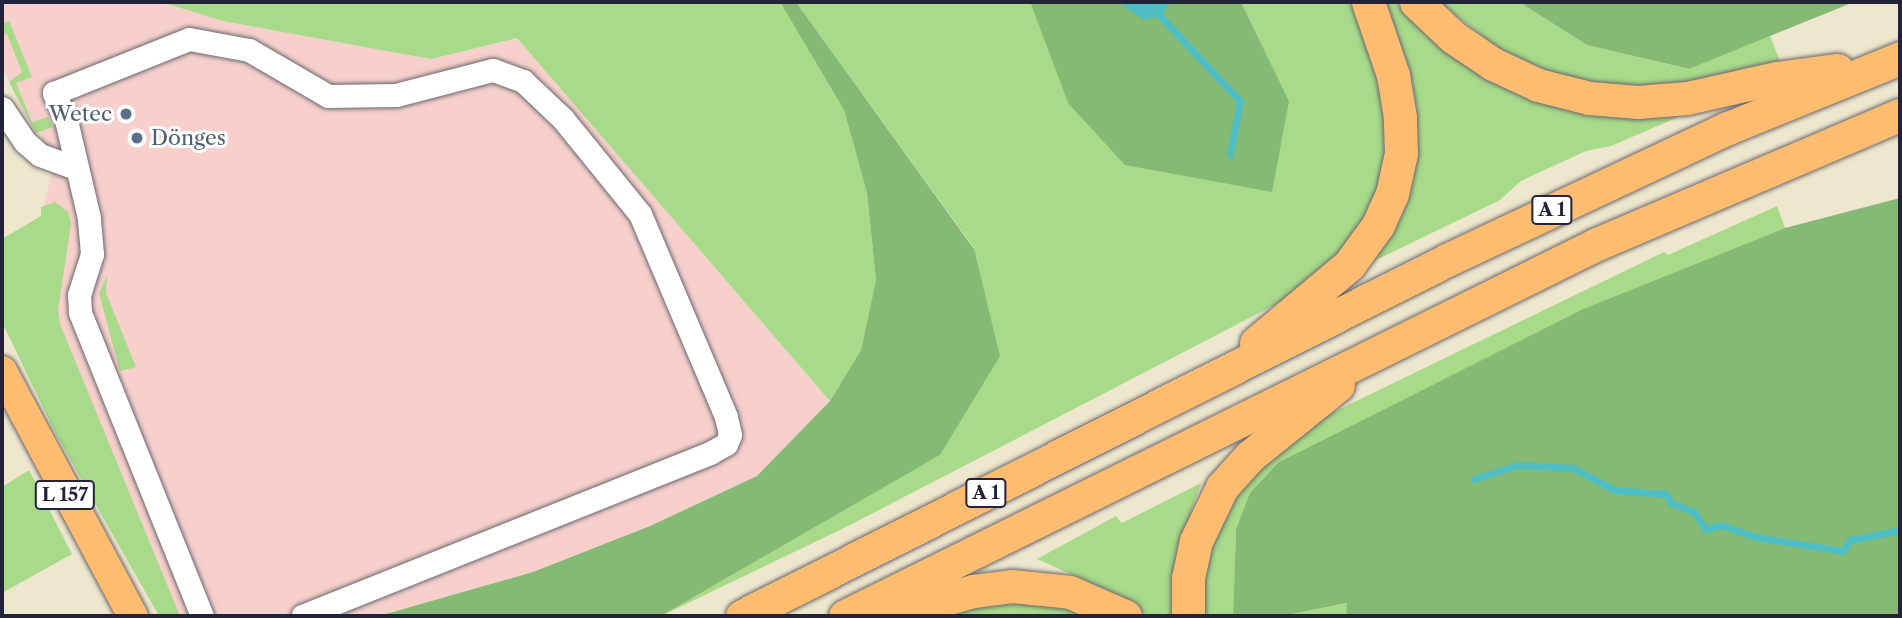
<!DOCTYPE html>
<html>
<head>
<meta charset="utf-8">
<style>
  body { margin:0 }
  #map { position:relative; width:1902px; height:618px; overflow:hidden; background:#efe7cd; font-family:"Libre Caslon Text",serif }
  div>[style] { position:absolute }
  [style*='--x'] { left:calc(var(--x)*1px); top:calc(var(--y)*1px); width:calc(var(--w)*1px); rotate:calc(var(--a)*1deg) }
  .built>* { inset:0; background:#f7d0cc }
  .green>* { inset:0; background:#a7da89 }
  .forest>* { inset:0; background:#85ba75 }
  .water>* { inset:0; background:#4ebdc4 }
  .stream>* { height:7px; margin:-3.5px; padding:0 3.5px; transform-origin:3.5px; border-radius:3.5px; background:#4ebdc4 }
  .roads { filter:drop-shadow(0 0 2px #6a676e) drop-shadow(0 0 2px #6a676e) }
  .minor>* { height:23px; margin:-11.5px; padding:0 11.5px; transform-origin:11.5px; border-radius:11.5px; background:#fff }
  .major>* { height:30px; margin:-15px; padding:0 15px; transform-origin:15px; border-radius:15px; background:#fdbc70 }
  .highway>* { height:33px; margin:-16.5px; padding:0 16.5px; transform-origin:16.5px; border-radius:16.5px; background:#fdbc70 }
  .dots>* { width:19px; height:19px; translate:-50% -50%; box-sizing:border-box; border:4px solid #fff; border-radius:50% }
  span { translate:-50% -50%; white-space:nowrap; text-align:center; line-height:1.15; -webkit-text-stroke:6px #fff; paint-order:stroke }
  .shield-label span { padding:2px 5px; background:#fff; border:2px solid; border-radius:5px; -webkit-text-stroke-width:0 }
  .shield-label { font-size:19px; color:#22223b; font-weight:700 }
  .service-label { font-size:21px; color:#4e5e75 }
  .right { translate:-100% -50%; text-align:right }
  .left { translate:0 -50%; text-align:left }
  .frame { position:absolute; inset:0; border:4px solid #22223b; pointer-events:none }
</style>
</head>
<body>
<div id="map">
  <div class="built">
    <div style="clip-path:polygon(2px 2px,161px 2px,223px 21px,431px 59px,517px 38px,830px 401px,757px 476px,650px 526px,533px 572px,379px 616px,159px 616px,57px 436px,2px 322px,2px 240px,41px 216px,52px 173px,40px 132px,28px 124px,2px 66px)"></div>
  </div>
  <div class="green">
    <div style="clip-path:polygon(161px 2px,780px 2px,844px 110px,867px 193px,876px 280px,861px 350px,830px 401px,517px 38px,431px 59px,223px 21px)"></div>
    <div style="clip-path:polygon(796px 2px,1030px 2px,1068px 103px,1289px 101px,1241px 2px,1358px 2px,1383px 87px,1385px 171px,1354px 240px,1286px 299px,848px 526px,661px 616px,940px 455px,974px 248px)"></div>
    <div style="clip-path:polygon(1381px 2px,1396px 2px,1426px 33px,1681px 116px,1611px 146px,1586px 151px,1521px 181px,1500px 200px,1372px 262px,1405px 204px)"></div>
    <div style="clip-path:polygon(1439px 2px,1519px 2px,1587px 45px,1688px 69px,1770px 36px,1782px 66px,1750px 76px,1635px 88px,1597px 84px,1562px 76px,1503px 52px)"></div>
    <div style="clip-path:polygon(9px 21px,32px 77px,16px 83px,32px 122px,48px 117px,53px 127px,36px 133px,9px 82px,22px 72px,7px 34px,2px 34px,2px 24px)"></div>
    <div style="clip-path:polygon(55px 202px,68px 212px,71px 224px,58px 310px,60px 324px,180px 616px,159px 616px,57px 436px,2px 322px,2px 239px,41px 216px,41px 207px)"></div>
    <div style="clip-path:polygon(1777px 206px,1785px 228px,1583px 309px,1279px 462px,1236px 530px,1233px 616px,1200px 616px,1208px 545px,1235px 490px,1309px 424px,1664px 252px,1668px 255px)"></div>
    <div style="clip-path:polygon(107px 276px,106px 293px,136px 367px,120px 371px,99px 293px)"></div>
    <div style="clip-path:polygon(29px 470px,72px 554px,2px 593px,2px 487px)"></div>
    <div style="clip-path:polygon(1201px 483px,1182px 537px,1174px 616px,1148px 616px,1117px 595px,1037px 559px,1116px 516px,1122px 523px)"></div>
    <div style="clip-path:polygon(1030px 599px,1098px 616px,938px 616px,961px 608px)"></div>
    <div style="clip-path:polygon(1348px 603px,1346px 616px,1282px 616px)"></div>
  </div>
  <div class="forest">
    <div style="clip-path:polygon(780px 2px,796px 2px,974px 249px,1000px 356px,940px 455px,661px 616px,379px 616px,533px 572px,650px 526px,757px 476px,830px 401px,861px 350px,876px 280px,867px 193px,844px 110px)"></div>
    <div style="clip-path:polygon(1030px 2px,1241px 2px,1289px 101px,1272px 192px,1125px 165px,1068px 103px)"></div>
    <div style="clip-path:polygon(1519px 2px,1854px 2px,1689px 69px,1587px 45px)"></div>
    <div style="clip-path:polygon(1900px 198px,1900px 616px,1346px 616px,1347px 603px,1282px 616px,1233px 616px,1236px 530px,1250px 493px,1279px 462px,1583px 309px,1785px 228px)"></div>
  </div>
  <div class="water">
    <div style="clip-path:polygon(1118px 2px,1170px 2px,1162px 15px,1144px 20px)"></div>
  </div>
  <div class="stream">
    <div style="--x:1147;--y:2;--w:136;--a:46.8"></div>
    <div style="--x:1240;--y:101;--w:54;--a:100.7"></div>
    <div style="--x:1474;--y:479;--w:46;--a:-17.7"></div>
    <div style="--x:1518;--y:465;--w:55;--a:3.1"></div>
    <div style="--x:1573;--y:468;--w:47;--a:27.6"></div>
    <div style="--x:1615;--y:490;--w:51;--a:4.5"></div>
    <div style="--x:1666;--y:494;--w:10;--a:61"></div>
    <div style="--x:1671;--y:503;--w:25;--a:21"></div>
    <div style="--x:1694;--y:512;--w:21;--a:55"></div>
    <div style="--x:1706;--y:529;--w:16;--a:-15"></div>
    <div style="--x:1721;--y:525;--w:37;--a:19"></div>
    <div style="--x:1756;--y:537;--w:88;--a:9.1"></div>
    <div style="--x:1843;--y:551;--w:13;--a:-58"></div>
    <div style="--x:1850;--y:540;--w:51;--a:-11.3"></div>
  </div>
  <div class="roads">
    <div class="minor">
      <div style="--x:2;--y:108;--w:41;--a:55.9"></div>
      <div style="--x:25;--y:142;--w:20;--a:41"></div>
      <div style="--x:40;--y:155;--w:37;--a:20"></div>
      <div style="--x:202;--y:616;--w:328;--a:-111.9"></div>
      <div style="--x:80;--y:312;--w:17;--a:-93"></div>
      <div style="--x:79;--y:295;--w:43;--a:-72.4"></div>
      <div style="--x:92;--y:254;--w:36;--a:-95"></div>
      <div style="--x:89;--y:218;--w:101;--a:-103.2"></div>
      <div style="--x:66;--y:120;--w:30;--a:-114"></div>
      <div style="--x:54;--y:93;--w:145;--a:-21.8"></div>
      <div style="--x:189;--y:39;--w:61;--a:10.4"></div>
      <div style="--x:249;--y:50;--w:91;--a:30.2"></div>
      <div style="--x:328;--y:96;--w:68;--a:-0.8"></div>
      <div style="--x:396;--y:95;--w:100;--a:-14.5"></div>
      <div style="--x:493;--y:70;--w:32;--a:20"></div>
      <div style="--x:523;--y:81;--w:55;--a:43.5"></div>
      <div style="--x:563;--y:119;--w:122;--a:51"></div>
      <div style="--x:640;--y:214;--w:220;--a:67"></div>
      <div style="--x:726;--y:417;--w:18;--a:77"></div>
      <div style="--x:730;--y:435;--w:10;--a:114"></div>
      <div style="--x:726;--y:444;--w:18;--a:151"></div>
      <div style="--x:710;--y:453;--w:439;--a:158.2"></div>
    </div>
    <div class="major">
      <div style="--x:2;--y:371;--w:278;--a:61.9"></div>
    </div>
    <div class="highway">
      <div style="--x:1416;--y:2;--w:51;--a:43.4"></div>
      <div style="--x:1453;--y:37;--w:48;--a:34"></div>
      <div style="--x:1493;--y:64;--w:50;--a:25"></div>
      <div style="--x:1538;--y:85;--w:53;--a:14.3"></div>
      <div style="--x:1589;--y:98;--w:49;--a:4.7"></div>
      <div style="--x:1638;--y:102;--w:49;--a:-4.7"></div>
      <div style="--x:1687;--y:98;--w:91;--a:-12.7"></div>
      <div style="--x:1776;--y:78;--w:62;--a:-7.5"></div>
      <div style="--x:1256;--y:343;--w:121;--a:-40"></div>
      <div style="--x:1349;--y:265;--w:49;--a:-54.1"></div>
      <div style="--x:1378;--y:225;--w:34;--a:-66"></div>
      <div style="--x:1392;--y:194;--w:42;--a:-77.6"></div>
      <div style="--x:1401;--y:153;--w:36;--a:-92"></div>
      <div style="--x:1400;--y:117;--w:43;--a:-99.5"></div>
      <div style="--x:1393;--y:75;--w:77;--a:-108.9"></div>
      <div style="--x:742;--y:616;--w:790;--a:-26.79"></div>
      <div style="--x:1447;--y:260;--w:310;--a:-25.2"></div>
      <div style="--x:1728;--y:128;--w:186;--a:-22.1"></div>
      <div style="--x:845;--y:616;--w:839;--a:-26.32"></div>
      <div style="--x:1597;--y:244;--w:329;--a:-23.1"></div>
      <div style="--x:886;--y:616;--w:91;--a:-16"></div>
      <div style="--x:973;--y:591;--w:39;--a:-7"></div>
      <div style="--x:1012;--y:586;--w:58;--a:5.9"></div>
      <div style="--x:1070;--y:592;--w:60;--a:23.6"></div>
      <div style="--x:1188;--y:616;--w:38;--a:-90"></div>
      <div style="--x:1188;--y:578;--w:38;--a:-78"></div>
      <div style="--x:1196;--y:541;--w:60;--a:-64.3"></div>
      <div style="--x:1222;--y:487;--w:42;--a:-47.9"></div>
      <div style="--x:1250;--y:456;--w:113;--a:-38.9"></div>
    </div>
  </div>
  <div class="dots">
    <div style="left:126px;top:114px;background:#5c6f8a"></div>
    <div style="left:137px;top:138px;background:#5c6f8a"></div>
  </div>
  <div class="shield-label">
    <span style="left:1552px;top:210px">A 1</span>
    <span style="left:986px;top:493px">A 1</span>
    <span style="left:65px;top:495px">L 157</span>
  </div>
  <div class="service-label">
    <span class="right" style="left:112px;top:114px">Wetec</span>
    <span class="left" style="left:151px;top:138px">Dönges</span>
  </div>
  <div class="frame"></div>
</div>
</body>
</html>
